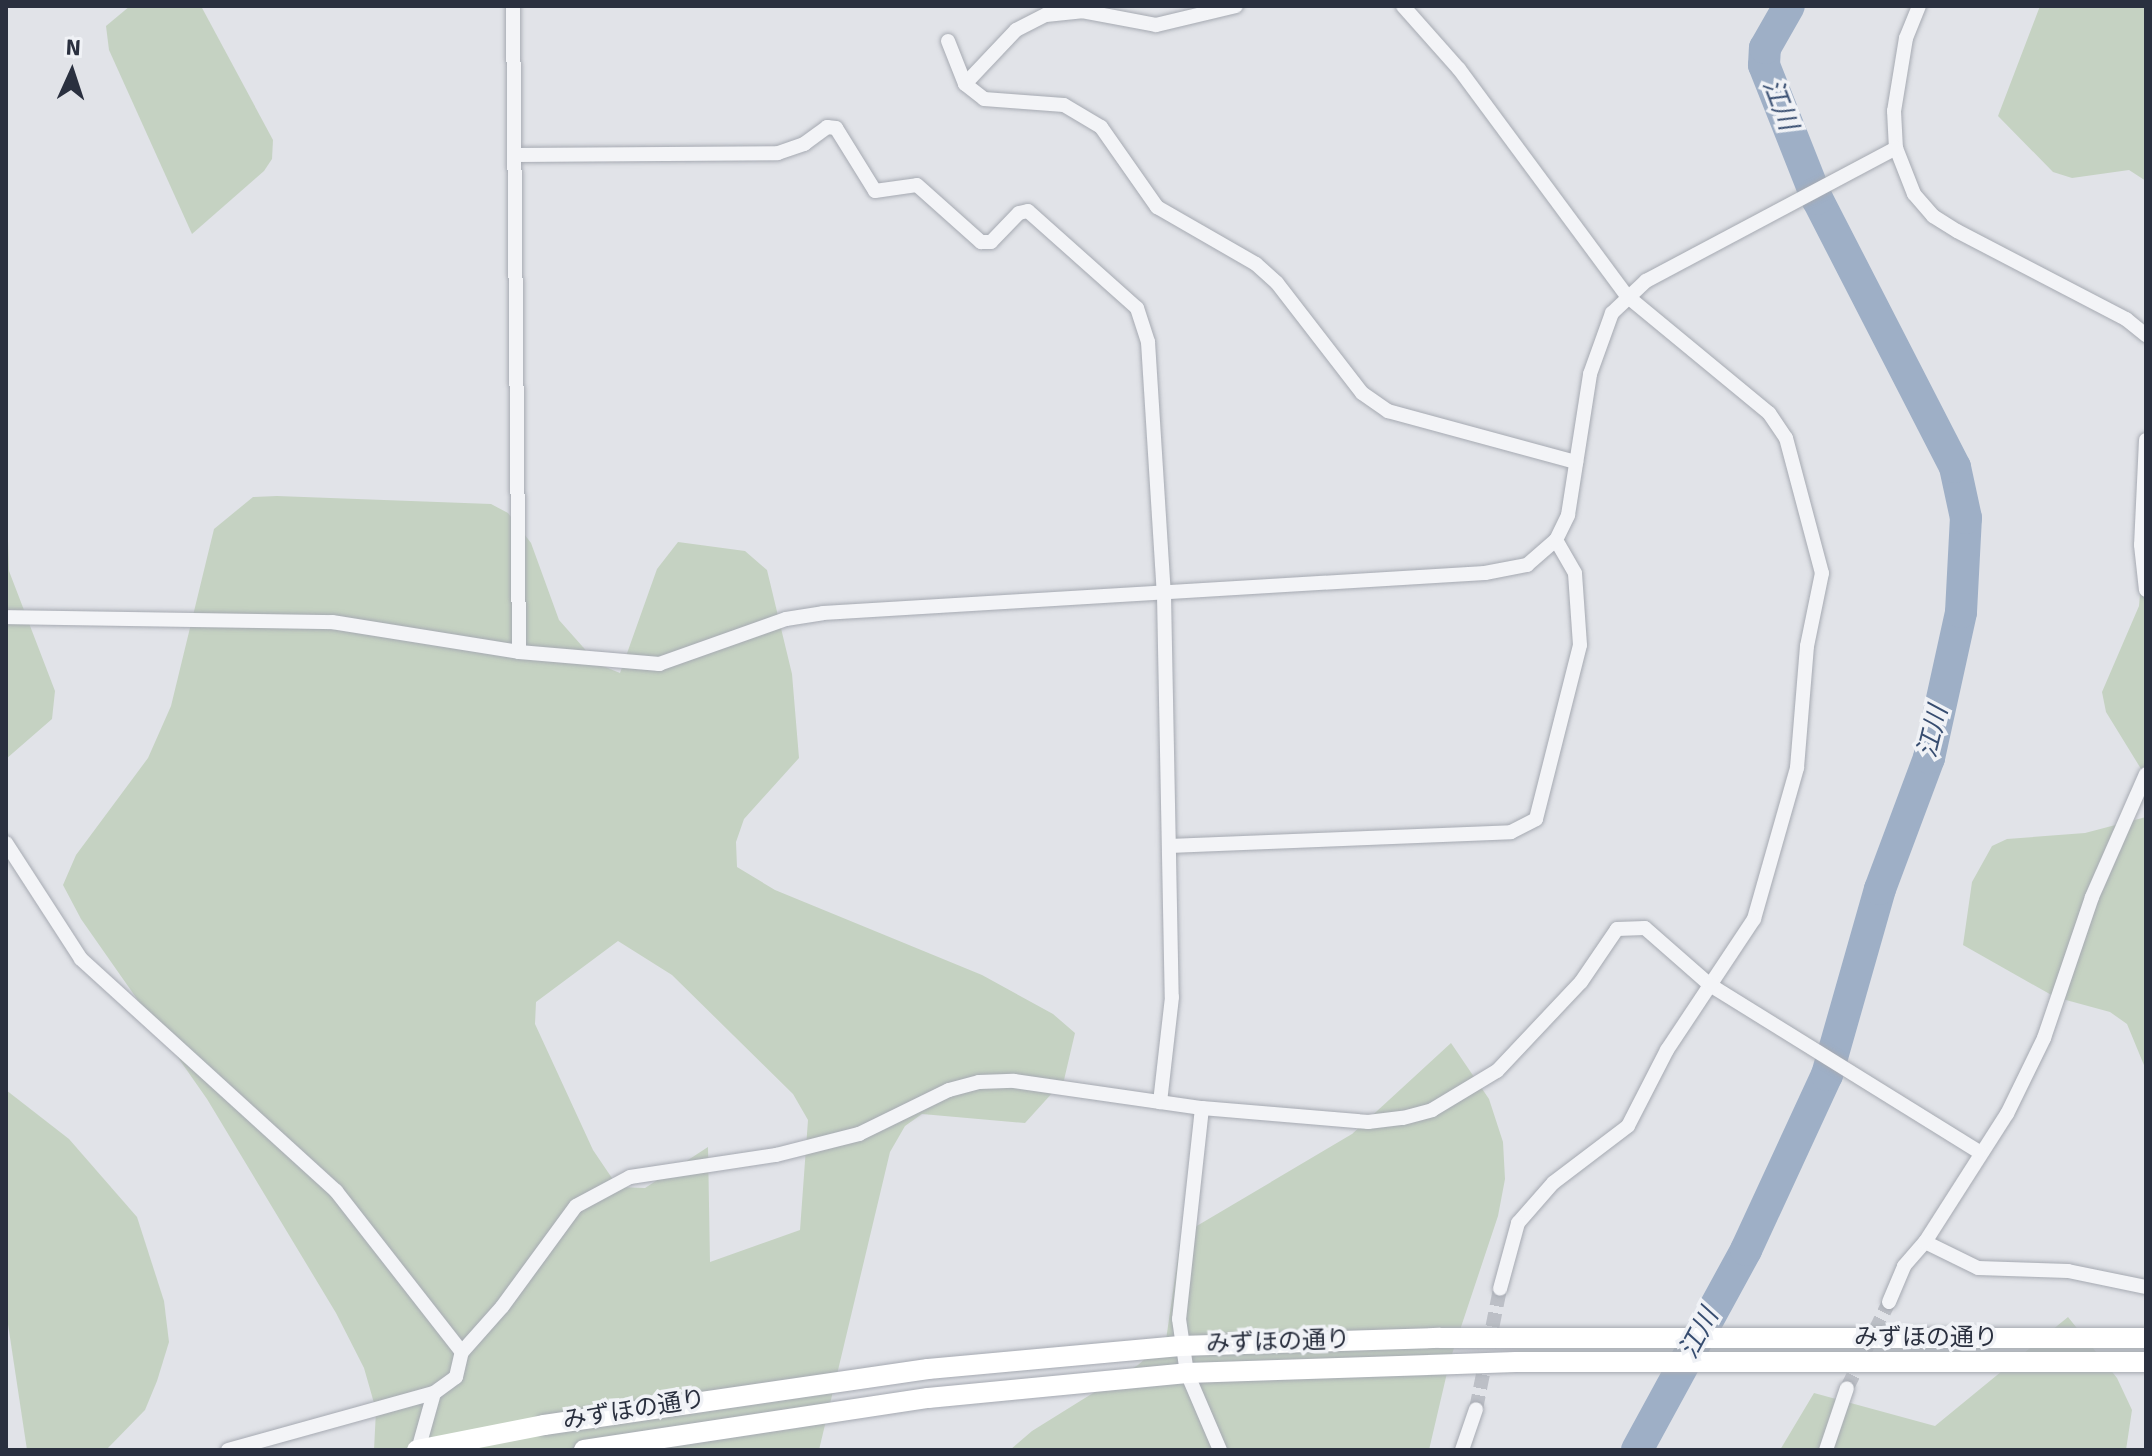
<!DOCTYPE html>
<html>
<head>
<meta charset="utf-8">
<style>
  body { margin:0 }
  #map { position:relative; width:2152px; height:1456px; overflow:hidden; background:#e1e3e8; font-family:Signika,"Noto Sans JP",sans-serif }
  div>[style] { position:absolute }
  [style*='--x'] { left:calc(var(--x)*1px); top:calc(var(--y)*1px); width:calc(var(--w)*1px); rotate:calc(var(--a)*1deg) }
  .green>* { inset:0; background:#c5d2c2 }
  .river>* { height:32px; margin:-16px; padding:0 16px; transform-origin:16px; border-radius:16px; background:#9eafc6 }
  .street-tunnel>* { height:14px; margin-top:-7px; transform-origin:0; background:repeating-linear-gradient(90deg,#bcbfc6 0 14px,transparent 0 21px) }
  .roads { filter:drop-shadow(0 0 2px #a6aab2) drop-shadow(0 0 2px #a6aab2) }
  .street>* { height:14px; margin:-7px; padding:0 7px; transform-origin:7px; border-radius:7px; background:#f3f4f7 }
  .secondary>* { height:20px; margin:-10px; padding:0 10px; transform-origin:10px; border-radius:10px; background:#fff }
  .secondary-bridge>* { height:20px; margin:-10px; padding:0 10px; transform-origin:10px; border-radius:10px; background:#fff }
  span { translate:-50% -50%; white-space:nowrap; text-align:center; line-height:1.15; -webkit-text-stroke:7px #f0f2f6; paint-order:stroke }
  .street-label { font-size:24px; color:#2a303f }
  .water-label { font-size:26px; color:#374d70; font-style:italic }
  .frame { position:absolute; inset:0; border:8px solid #2a303f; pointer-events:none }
  .north { position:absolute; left:32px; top:32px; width:80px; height:80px; -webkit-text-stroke:6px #f0f2f6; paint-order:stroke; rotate:3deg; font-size:22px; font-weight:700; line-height:32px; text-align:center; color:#2a303f }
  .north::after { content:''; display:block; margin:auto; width:28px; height:36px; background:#2a303f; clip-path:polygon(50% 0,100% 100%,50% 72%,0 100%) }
</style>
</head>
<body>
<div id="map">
  <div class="green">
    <div style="clip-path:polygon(130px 6px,201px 6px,273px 140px,272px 159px,264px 171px,192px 234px,109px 50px,106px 26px)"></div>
    <div style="clip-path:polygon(2040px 6px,2146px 6px,2146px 181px,2129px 170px,2072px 178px,2053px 172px,1998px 116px)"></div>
    <div style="clip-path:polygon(6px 479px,9px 571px,55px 691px,52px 719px,6px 759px)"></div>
    <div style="clip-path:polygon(evenodd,277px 496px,491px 504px,508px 513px,531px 543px,559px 620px,598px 664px,620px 673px,657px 569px,678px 542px,745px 551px,767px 570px,792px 674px,799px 758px,744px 819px,736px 842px,737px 867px,775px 890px,982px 975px,1053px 1014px,1075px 1033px,1064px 1080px,1025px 1123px,922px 1114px,905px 1126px,890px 1152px,819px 1450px,374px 1450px,376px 1410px,364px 1368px,336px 1313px,207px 1099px,81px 919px,63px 885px,76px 855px,148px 758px,171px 706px,214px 529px,253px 497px,277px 496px,618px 941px,672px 975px,793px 1094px,808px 1120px,800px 1230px,710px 1262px,708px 1147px,645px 1188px,618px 1187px,593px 1150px,535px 1024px,536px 1002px,618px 941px)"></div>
    <div style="clip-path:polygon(2146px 523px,2146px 777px,2106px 712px,2102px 692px,2139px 606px)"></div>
    <div style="clip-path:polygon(2146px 817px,2146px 1070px,2127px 1024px,2110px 1012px,2055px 997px,1963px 945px,1972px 882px,1992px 846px,2007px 839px,2085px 833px)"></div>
    <div style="clip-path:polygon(1451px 1043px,1489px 1099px,1503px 1142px,1505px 1179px,1498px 1216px,1450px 1360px,1429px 1450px,1010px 1450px,1032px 1431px,1138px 1365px,1166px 1340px,1180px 1243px,1195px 1227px,1352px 1134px)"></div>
    <div style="clip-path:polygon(6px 1090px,69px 1139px,137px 1217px,164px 1301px,169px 1342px,157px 1381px,145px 1410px,106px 1450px,27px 1450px,6px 1311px)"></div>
    <div style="clip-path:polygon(2068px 1317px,2117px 1378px,2132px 1410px,2126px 1450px,1780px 1450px,1814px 1393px,1935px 1426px)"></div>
  </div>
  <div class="river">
    <div style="--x:1637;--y:1450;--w:228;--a:-61.4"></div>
    <div style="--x:1746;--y:1250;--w:193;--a:-65.2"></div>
    <div style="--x:1827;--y:1075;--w:193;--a:-74.1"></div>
    <div style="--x:1880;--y:889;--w:140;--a:-69.5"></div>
    <div style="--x:1929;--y:758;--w:149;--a:-77.6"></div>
    <div style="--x:1961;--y:612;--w:94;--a:-87"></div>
    <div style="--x:1966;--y:518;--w:52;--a:-102.2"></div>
    <div style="--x:1955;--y:467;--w:301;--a:-117.2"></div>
    <div style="--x:1817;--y:199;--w:144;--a:-111.6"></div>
    <div style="--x:1764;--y:65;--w:17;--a:-87"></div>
    <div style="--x:1765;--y:48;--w:48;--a:-60.3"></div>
  </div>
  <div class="street-tunnel">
    <div style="--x:1847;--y:1388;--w:96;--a:-64"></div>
    <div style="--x:1476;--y:1409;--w:122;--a:-78.7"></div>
  </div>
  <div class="roads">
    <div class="street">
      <div style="--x:513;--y:6;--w:646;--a:89.47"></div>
      <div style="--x:1403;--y:6;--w:84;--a:48.4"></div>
      <div style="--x:1459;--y:69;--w:282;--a:53.5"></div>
      <div style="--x:1627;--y:296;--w:184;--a:39.5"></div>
      <div style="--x:1769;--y:413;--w:30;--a:56"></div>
      <div style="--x:1786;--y:438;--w:140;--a:75.1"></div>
      <div style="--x:1822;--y:573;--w:75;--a:101.6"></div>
      <div style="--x:1807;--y:646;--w:122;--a:94.7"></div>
      <div style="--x:1797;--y:768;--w:157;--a:105.9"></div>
      <div style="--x:1754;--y:919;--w:157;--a:123.6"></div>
      <div style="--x:1667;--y:1050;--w:85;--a:117.2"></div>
      <div style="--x:1628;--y:1126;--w:94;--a:142.8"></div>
      <div style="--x:1553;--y:1183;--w:53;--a:131.2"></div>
      <div style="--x:1518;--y:1223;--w:68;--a:105.3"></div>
      <div style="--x:1919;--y:6;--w:35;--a:112"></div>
      <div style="--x:1906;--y:38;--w:74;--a:99.3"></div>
      <div style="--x:1894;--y:111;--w:37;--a:87"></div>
      <div style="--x:1896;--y:148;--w:49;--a:68.6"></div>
      <div style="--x:1914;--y:194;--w:29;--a:49"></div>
      <div style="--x:1933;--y:216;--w:28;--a:32"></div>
      <div style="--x:1957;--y:231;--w:191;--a:27.5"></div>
      <div style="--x:2126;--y:319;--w:26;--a:39"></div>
      <div style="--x:948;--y:41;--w:46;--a:68.4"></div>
      <div style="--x:965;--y:84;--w:24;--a:38"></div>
      <div style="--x:984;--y:99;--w:80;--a:4.3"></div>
      <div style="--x:1064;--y:105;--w:43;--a:30.7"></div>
      <div style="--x:1101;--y:127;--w:98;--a:55"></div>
      <div style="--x:1157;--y:207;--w:114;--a:29.9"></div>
      <div style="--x:1256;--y:264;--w:28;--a:42"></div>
      <div style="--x:1277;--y:283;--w:139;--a:52.3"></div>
      <div style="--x:1362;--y:393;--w:32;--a:35"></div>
      <div style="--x:1388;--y:411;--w:195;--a:15.2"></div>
      <div style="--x:965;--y:84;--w:74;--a:-46.6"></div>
      <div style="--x:1016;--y:30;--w:34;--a:-27"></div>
      <div style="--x:1046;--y:15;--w:36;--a:-6"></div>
      <div style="--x:1082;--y:11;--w:75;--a:10.7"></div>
      <div style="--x:1156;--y:25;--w:82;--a:-13.4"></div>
      <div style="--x:515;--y:155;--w:263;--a:-0.4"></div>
      <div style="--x:778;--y:153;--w:28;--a:-19"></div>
      <div style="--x:804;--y:144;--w:29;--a:-36"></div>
      <div style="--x:827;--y:127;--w:9;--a:6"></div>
      <div style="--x:836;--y:128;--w:74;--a:58.2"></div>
      <div style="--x:875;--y:191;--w:42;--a:-8.1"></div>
      <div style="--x:917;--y:185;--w:86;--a:41.7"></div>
      <div style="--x:981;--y:242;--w:10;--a:0"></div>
      <div style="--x:991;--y:242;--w:40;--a:-46"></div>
      <div style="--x:1019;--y:213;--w:9;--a:-13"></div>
      <div style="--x:1028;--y:211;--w:146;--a:41.7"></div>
      <div style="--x:1137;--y:308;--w:36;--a:72"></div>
      <div style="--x:1148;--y:342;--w:254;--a:86.4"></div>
      <div style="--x:1164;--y:595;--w:402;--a:88.9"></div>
      <div style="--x:1172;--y:997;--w:106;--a:96.5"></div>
      <div style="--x:2146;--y:440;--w:105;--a:92.7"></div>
      <div style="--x:2141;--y:545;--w:45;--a:83.7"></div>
      <div style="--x:6;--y:617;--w:326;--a:0.9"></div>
      <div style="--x:332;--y:622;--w:189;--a:9.1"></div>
      <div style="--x:519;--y:652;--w:141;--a:4.9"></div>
      <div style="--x:659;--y:664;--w:135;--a:-19.5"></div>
      <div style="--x:786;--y:619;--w:37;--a:-9"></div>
      <div style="--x:823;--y:613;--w:663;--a:-3.46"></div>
      <div style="--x:1485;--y:573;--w:43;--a:-10.8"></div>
      <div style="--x:1527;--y:565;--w:38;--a:-41"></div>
      <div style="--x:1556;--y:540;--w:28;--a:-64"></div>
      <div style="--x:1568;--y:515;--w:143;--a:-81.1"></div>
      <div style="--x:1590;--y:374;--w:65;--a:-70.2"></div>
      <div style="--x:1612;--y:313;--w:47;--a:-43.3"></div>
      <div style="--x:1646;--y:281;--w:283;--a:-28"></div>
      <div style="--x:6;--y:843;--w:138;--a:57.1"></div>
      <div style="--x:81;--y:959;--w:345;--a:42.3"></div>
      <div style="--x:336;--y:1191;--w:204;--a:52"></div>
      <div style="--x:1169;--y:846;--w:342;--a:-2.3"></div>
      <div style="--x:1511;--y:832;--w:28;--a:-27"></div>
      <div style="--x:1536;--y:819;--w:179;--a:-75.8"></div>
      <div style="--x:1580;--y:645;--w:72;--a:-94"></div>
      <div style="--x:1575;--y:573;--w:38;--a:-120"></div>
      <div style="--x:1202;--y:1108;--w:212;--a:96.2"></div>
      <div style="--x:1179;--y:1319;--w:55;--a:81.6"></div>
      <div style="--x:1187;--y:1373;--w:84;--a:66.8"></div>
      <div style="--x:1925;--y:1242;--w:59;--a:26.1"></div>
      <div style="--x:1978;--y:1268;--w:90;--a:1.9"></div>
      <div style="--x:2068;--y:1271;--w:80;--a:11.6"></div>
      <div style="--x:1889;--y:1302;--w:39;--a:-67"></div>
      <div style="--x:1904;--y:1266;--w:32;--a:-49"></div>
      <div style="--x:1925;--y:1242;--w:152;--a:-57.4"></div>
      <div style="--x:2007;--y:1114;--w:85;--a:-64"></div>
      <div style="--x:2044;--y:1038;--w:149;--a:-71.2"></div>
      <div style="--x:2092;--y:897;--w:134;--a:-66.3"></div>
      <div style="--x:228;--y:1450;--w:214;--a:-15.5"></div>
      <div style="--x:434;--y:1393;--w:27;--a:-36"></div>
      <div style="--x:456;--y:1377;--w:26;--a:-77"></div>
      <div style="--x:462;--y:1352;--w:60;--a:-48.4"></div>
      <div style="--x:502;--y:1307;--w:125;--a:-53.8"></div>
      <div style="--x:576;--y:1206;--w:61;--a:-28.2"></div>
      <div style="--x:630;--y:1177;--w:148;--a:-8.6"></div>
      <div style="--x:776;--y:1155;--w:86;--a:-14.2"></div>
      <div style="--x:859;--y:1134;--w:100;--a:-26.1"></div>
      <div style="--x:949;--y:1090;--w:31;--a:-15"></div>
      <div style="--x:979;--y:1082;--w:35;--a:-2"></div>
      <div style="--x:1014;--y:1081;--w:190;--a:8.2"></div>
      <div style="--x:1202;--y:1108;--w:167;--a:4.8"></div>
      <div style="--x:1368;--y:1122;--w:35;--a:-7"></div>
      <div style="--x:1403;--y:1118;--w:30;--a:-15"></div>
      <div style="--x:1432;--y:1110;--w:76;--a:-31"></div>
      <div style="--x:1497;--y:1071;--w:122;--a:-46.7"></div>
      <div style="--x:1581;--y:982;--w:64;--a:-55.8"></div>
      <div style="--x:1617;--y:929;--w:28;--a:-2"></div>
      <div style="--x:1645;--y:928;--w:86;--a:41.2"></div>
      <div style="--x:1710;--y:985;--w:317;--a:31.8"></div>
      <div style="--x:418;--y:1450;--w:59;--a:-74.3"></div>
      <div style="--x:1462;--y:1450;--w:43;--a:-71.1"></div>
      <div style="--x:1826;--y:1450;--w:65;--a:-71.3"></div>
    </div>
    <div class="secondary">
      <div style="--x:544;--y:1425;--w:388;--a:-8.3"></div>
      <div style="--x:928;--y:1369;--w:253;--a:-5.2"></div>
      <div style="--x:1180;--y:1346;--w:260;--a:-1.8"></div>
      <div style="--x:1440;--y:1338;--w:706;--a:0"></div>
      <div style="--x:584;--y:1450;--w:348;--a:-8.6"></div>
      <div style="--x:928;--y:1398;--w:260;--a:-5.5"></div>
      <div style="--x:1187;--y:1373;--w:329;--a:-1.9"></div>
      <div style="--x:1516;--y:1362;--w:630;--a:0"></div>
    </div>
  </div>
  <div class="secondary-bridge">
    <div style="--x:417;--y:1450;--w:129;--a:-11.1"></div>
  </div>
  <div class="street-label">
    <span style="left:1926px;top:1338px">みずほの通り</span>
    <span style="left:1278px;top:1342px;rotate:-2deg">みずほの通り</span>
    <span style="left:634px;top:1410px;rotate:-9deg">みずほの通り</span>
  </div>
  <div class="water-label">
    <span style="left:1779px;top:105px;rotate:69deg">江川</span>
    <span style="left:1934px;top:732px;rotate:-76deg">江川</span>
    <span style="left:1700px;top:1334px;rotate:-62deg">江川</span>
  </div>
  <div class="frame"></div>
  <div class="north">N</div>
</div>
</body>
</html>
